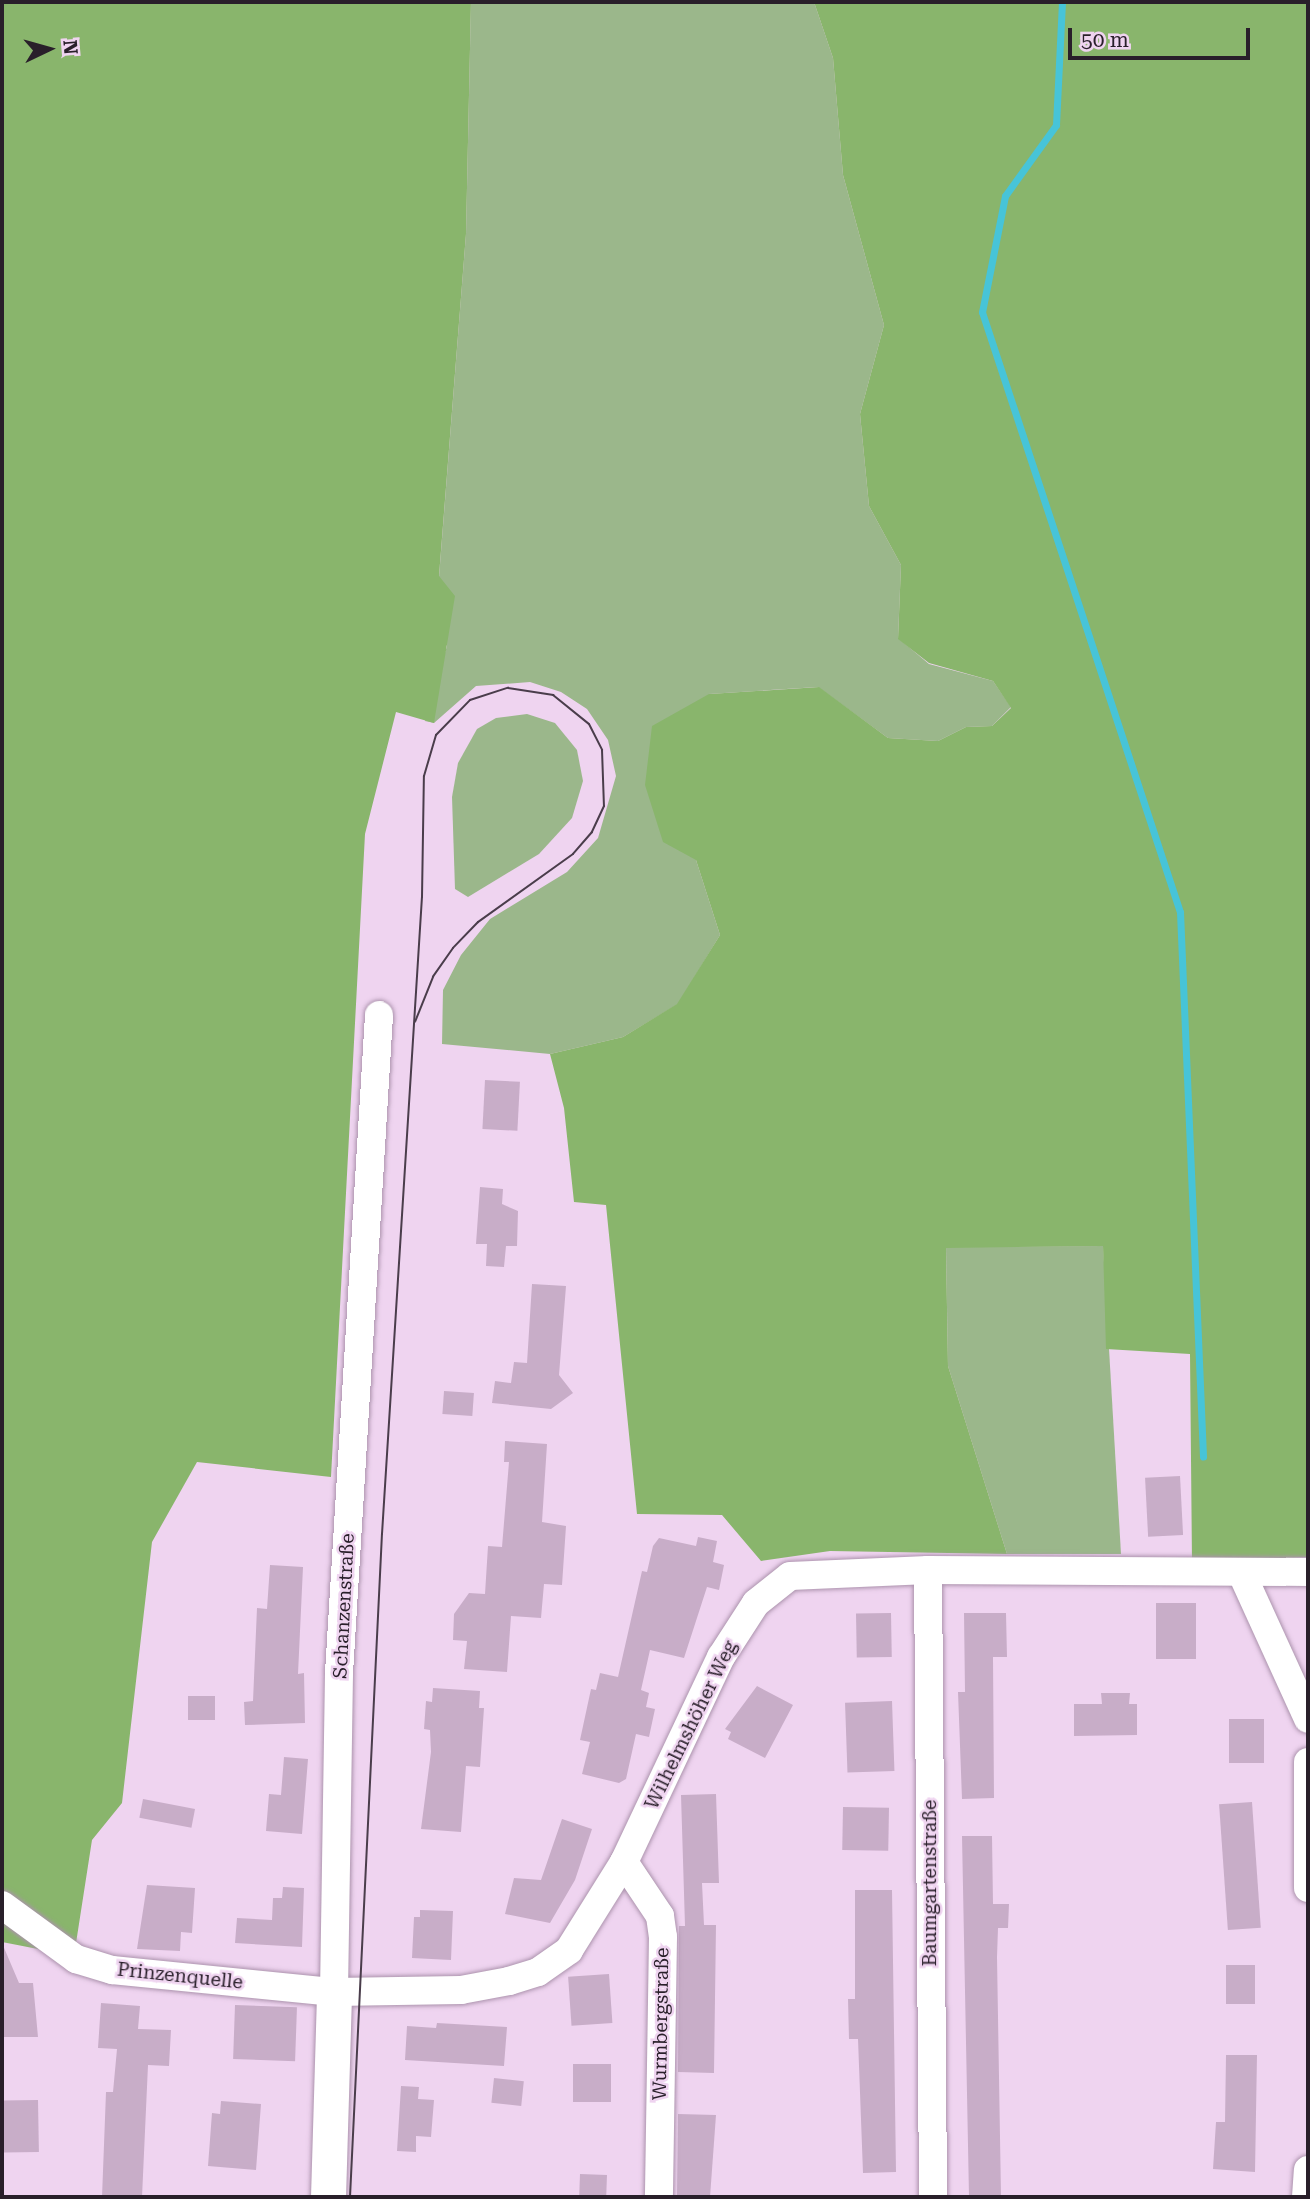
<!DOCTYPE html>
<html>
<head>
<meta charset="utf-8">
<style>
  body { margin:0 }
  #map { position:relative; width:1310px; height:2199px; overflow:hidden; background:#efd4f0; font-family:"Roboto Serif",serif }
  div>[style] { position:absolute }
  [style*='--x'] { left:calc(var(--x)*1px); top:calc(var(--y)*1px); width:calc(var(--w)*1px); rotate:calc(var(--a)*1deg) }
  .green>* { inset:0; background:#9bb78b }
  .forest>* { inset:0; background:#89b56c }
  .stream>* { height:7px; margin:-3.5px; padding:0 3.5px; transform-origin:3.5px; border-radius:3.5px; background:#47c4d8 }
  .building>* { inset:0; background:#c8adc8; transform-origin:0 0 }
  .roads { filter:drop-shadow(0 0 2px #ac93ad) drop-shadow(0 0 2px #ac93ad) }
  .minor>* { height:28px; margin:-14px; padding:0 14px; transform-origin:14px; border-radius:14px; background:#fff }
  .tertiary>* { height:35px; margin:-17.5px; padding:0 17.5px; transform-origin:17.5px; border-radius:17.5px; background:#fff }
  .tram>* { height:2px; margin:-1px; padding:0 1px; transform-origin:1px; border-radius:1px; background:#4a3d4b }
  span { translate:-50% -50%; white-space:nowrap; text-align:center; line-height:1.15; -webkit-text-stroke:5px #efd4f0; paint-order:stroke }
  .street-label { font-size:19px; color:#291f2a }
  .frame { position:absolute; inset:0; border:4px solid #291f2a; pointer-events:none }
  .north { position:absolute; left:14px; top:14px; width:70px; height:70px; -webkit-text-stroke:5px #efd4f0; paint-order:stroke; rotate:85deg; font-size:19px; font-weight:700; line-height:28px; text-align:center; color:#291f2a }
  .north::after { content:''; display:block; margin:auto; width:24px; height:32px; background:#291f2a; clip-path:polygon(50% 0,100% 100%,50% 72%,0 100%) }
  .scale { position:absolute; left:1068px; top:28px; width:182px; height:32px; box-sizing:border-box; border:4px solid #291f2a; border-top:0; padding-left:9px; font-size:21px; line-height:24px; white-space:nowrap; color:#291f2a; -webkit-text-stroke:5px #efd4f0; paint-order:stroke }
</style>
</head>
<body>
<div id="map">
  <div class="green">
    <div style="clip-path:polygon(471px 2px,814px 2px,833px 58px,843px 175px,884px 325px,860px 414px,869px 506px,901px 565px,898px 638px,929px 664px,993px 681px,1011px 707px,992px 726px,966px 727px,938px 741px,888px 738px,818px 687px,709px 694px,696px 860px,720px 935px,678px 1004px,623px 1037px,550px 1054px,442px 1044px,443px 990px,461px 955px,490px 919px,567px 872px,598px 838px,616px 776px,608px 740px,587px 709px,561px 692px,530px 682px,476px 686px,434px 723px,425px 721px,447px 646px,439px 577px,466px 234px)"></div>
    <div style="clip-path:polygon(527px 714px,555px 723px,577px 750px,583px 781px,572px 818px,539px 854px,468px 897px,455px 889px,452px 797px,458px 763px,477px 729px,496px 718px)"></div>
    <div style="clip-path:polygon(1103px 1246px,1121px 1554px,1007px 1554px,948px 1366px,946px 1247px)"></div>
  </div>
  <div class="forest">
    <div style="clip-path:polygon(2px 2px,471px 2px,466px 234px,439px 576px,455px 596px,434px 723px,396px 712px,365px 834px,331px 1477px,197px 1462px,152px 1542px,122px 1803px,92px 1840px,74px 1956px,2px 1942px)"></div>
    <div style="clip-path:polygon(814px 2px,1308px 2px,1308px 1557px,1192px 1563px,1190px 1354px,1106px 1349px,1103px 1246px,946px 1248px,948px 1366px,1007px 1554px,830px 1551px,761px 1561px,722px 1515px,637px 1514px,606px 1205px,574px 1202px,564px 1108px,550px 1054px,623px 1037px,677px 1004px,720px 935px,696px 860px,663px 842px,645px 785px,652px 726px,709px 694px,819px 687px,888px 738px,938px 741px,966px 727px,992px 726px,1011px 708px,993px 681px,929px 663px,898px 639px,901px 565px,869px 506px,860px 414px,884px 325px,843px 175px,833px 58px)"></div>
  </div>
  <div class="stream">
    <div style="--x:1062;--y:2;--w:123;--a:92.8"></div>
    <div style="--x:1056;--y:125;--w:87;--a:125.7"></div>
    <div style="--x:1005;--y:196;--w:118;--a:101.2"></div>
    <div style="--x:982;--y:312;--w:632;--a:71.74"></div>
    <div style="--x:1180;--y:912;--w:545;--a:87.58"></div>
  </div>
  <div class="building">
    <div style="left:485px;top:1080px;width:35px;height:49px;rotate:3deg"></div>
    <div style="clip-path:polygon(480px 1187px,503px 1189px,502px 1204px,518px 1211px,517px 1246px,506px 1246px,504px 1267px,486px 1266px,487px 1244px,476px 1244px)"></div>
    <div style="clip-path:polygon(532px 1284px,566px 1286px,559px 1375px,573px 1393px,551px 1409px,492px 1403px,495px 1381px,511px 1383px,514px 1362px,527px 1363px)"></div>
    <div style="left:444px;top:1391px;width:30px;height:23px;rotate:4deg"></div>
    <div style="clip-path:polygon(505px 1441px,547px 1444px,542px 1522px,566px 1526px,562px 1585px,544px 1584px,541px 1618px,511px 1616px,507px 1672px,464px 1669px,467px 1641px,453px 1640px,454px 1614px,469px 1593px,485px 1594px,488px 1546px,502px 1547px,509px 1462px,504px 1462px)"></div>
    <div style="left:1180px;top:1476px;width:59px;height:35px;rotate:87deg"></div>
    <div style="clip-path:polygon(698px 1537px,717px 1541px,713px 1562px,724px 1565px,719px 1590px,707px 1587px,684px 1658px,650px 1650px,641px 1690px,649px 1693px,646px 1707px,655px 1709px,649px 1737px,636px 1734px,626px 1779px,619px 1783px,582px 1774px,590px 1742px,580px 1740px,591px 1689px,596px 1690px,600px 1673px,618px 1677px,642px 1571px,647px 1572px,653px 1546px,659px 1538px,696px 1546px)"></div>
    <div style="clip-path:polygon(270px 1565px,303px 1567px,298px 1674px,304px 1673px,305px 1723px,245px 1725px,244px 1702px,253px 1701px,257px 1608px,267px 1609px)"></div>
    <div style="left:1156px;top:1603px;width:40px;height:56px"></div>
    <div style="left:891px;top:1613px;width:44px;height:35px;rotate:89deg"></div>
    <div style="clip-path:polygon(964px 1613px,1006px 1613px,1007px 1657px,993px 1657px,994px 1798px,962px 1799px,958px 1692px,965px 1692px)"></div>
    <div style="clip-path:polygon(757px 1686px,793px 1705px,765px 1758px,728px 1739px,731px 1732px,725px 1729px)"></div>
    <div style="clip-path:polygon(433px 1688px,480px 1691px,479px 1708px,484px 1708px,480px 1767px,466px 1766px,461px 1832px,421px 1829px,431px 1752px,430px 1730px,424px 1729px,426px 1701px,432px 1702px)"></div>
    <div style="clip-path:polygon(1101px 1693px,1130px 1693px,1129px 1704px,1137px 1704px,1137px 1735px,1074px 1736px,1074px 1704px,1102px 1704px)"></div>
    <div style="left:188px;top:1696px;width:27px;height:24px"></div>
    <div style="left:892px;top:1701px;width:70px;height:47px;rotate:88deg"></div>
    <div style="left:1229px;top:1719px;width:35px;height:44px"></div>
    <div style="clip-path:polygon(284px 1757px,308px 1759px,302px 1834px,266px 1831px,269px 1794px,281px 1795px)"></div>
    <div style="clip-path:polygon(716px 1794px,719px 1883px,702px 1883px,704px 1925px,716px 1925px,714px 2073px,678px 2072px,679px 1926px,685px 1926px,681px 1795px)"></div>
    <div style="left:143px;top:1799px;width:53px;height:19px;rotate:11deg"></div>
    <div style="left:1252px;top:1802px;width:126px;height:33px;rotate:86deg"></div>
    <div style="left:843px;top:1807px;width:46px;height:43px;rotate:1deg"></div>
    <div style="clip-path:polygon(562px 1819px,592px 1829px,575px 1880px,550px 1923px,505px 1914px,514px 1878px,541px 1880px)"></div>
    <div style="clip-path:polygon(962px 1836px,992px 1836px,993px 1904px,1009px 1904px,1008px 1928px,998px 1928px,997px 1957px,1001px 2197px,969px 2197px)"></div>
    <div style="clip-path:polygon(147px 1885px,195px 1888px,192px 1933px,181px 1932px,180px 1951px,137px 1949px)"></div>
    <div style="clip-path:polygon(283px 1887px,304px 1888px,302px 1947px,235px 1943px,237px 1918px,272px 1920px,273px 1898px,282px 1898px)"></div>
    <div style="clip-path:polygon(855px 1890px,892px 1890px,896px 2172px,863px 2173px,858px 2039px,849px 2039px,848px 1999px,855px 1999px)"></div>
    <div style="clip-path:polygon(420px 1910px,453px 1911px,451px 1960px,412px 1958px,414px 1917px,420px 1917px)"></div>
    <div style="clip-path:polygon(2px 1943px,19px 1983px,33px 1983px,38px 2037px,2px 2037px)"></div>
    <div style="left:1226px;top:1965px;width:29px;height:39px"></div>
    <div style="left:609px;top:1974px;width:49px;height:41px;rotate:86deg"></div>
    <div style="clip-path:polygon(101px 2003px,140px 2006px,138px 2029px,171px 2030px,169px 2066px,148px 2065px,142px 2197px,102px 2197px,106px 2092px,113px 2092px,117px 2049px,98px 2048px)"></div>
    <div style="left:235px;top:2005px;width:62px;height:54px;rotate:2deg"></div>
    <div style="clip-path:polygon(437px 2023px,507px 2027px,504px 2066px,405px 2060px,407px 2026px,436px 2028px)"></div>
    <div style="clip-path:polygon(1226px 2055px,1257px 2055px,1255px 2172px,1213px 2169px,1216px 2122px,1225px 2122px)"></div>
    <div style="left:573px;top:2064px;width:38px;height:38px"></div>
    <div style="left:494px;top:2078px;width:30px;height:25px;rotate:6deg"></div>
    <div style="clip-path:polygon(401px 2086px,419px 2087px,418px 2099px,434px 2100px,431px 2137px,416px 2136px,416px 2152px,397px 2151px)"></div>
    <div style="left:38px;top:2100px;width:52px;height:35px;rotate:89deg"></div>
    <div style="clip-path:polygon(221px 2101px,261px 2104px,256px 2170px,208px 2166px,212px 2113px,220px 2114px)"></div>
    <div style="clip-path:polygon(678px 2114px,716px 2115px,710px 2197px,677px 2197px)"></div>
    <div style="left:580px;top:2174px;width:27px;height:23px;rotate:2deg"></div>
  </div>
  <div class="roads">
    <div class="minor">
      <div style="--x:928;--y:1570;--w:627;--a:89.54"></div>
      <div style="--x:1242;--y:1574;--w:159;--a:65.5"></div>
      <div style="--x:1308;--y:1762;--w:126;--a:90"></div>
      <div style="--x:624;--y:1862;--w:65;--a:56.3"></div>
      <div style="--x:660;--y:1916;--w:21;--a:82"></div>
      <div style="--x:663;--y:1937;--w:260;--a:90.9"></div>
      <div style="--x:2;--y:1905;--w:92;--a:36.1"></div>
      <div style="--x:76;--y:1959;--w:38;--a:17"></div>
      <div style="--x:112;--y:1970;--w:223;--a:5.7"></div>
      <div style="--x:334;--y:1992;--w:127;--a:-0.9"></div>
      <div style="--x:461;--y:1990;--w:49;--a:-10.6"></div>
      <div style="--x:509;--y:1981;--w:30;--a:-17"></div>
      <div style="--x:538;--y:1972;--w:38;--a:-35"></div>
      <div style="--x:569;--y:1950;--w:104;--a:-58"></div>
      <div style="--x:624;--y:1862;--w:227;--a:-64.7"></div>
      <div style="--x:721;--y:1657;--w:64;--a:-57.1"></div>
      <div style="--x:756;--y:1603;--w:43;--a:-38.5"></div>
      <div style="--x:790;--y:1576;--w:138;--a:-2.5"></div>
      <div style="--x:928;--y:1570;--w:380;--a:0.3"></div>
      <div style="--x:334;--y:1992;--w:319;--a:-89.1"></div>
      <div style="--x:339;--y:1673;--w:659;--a:-86.52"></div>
      <div style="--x:1306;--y:2197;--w:27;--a:-86"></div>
    </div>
    <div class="tertiary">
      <div style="--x:328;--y:2197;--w:205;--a:-88.3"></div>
    </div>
  </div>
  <div class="tram">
    <div style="--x:350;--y:2197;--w:664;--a:-87.24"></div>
    <div style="--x:382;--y:1534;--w:638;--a:-86.41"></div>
    <div style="--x:422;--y:897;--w:121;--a:-89.1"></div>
    <div style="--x:424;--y:776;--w:43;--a:-73.7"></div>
    <div style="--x:436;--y:735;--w:49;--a:-45.8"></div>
    <div style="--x:470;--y:700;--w:40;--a:-18"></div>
    <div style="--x:508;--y:688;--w:46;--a:8.8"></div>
    <div style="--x:553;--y:695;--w:46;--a:38.9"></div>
    <div style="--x:589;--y:724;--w:29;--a:63"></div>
    <div style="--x:602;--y:750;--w:56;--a:88"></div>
    <div style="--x:604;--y:806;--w:29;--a:115"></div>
    <div style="--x:592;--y:832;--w:29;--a:131"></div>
    <div style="--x:573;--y:854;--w:117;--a:144.4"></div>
    <div style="--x:478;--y:922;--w:36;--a:134"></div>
    <div style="--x:453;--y:948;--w:35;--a:125"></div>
    <div style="--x:433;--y:977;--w:48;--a:111.8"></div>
  </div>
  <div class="street-label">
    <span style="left:344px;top:1606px;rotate:-87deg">Schanzenstraße</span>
    <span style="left:691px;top:1725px;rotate:-64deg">Wilhelmshöher Weg</span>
    <span style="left:930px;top:1883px;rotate:-90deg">Baumgartenstraße</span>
    <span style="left:180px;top:1976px;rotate:6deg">Prinzenquelle</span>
    <span style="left:661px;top:2024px;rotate:-89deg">Wurmbergstraße</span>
  </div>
  <div class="frame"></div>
  <div class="north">N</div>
  <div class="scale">50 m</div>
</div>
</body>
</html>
